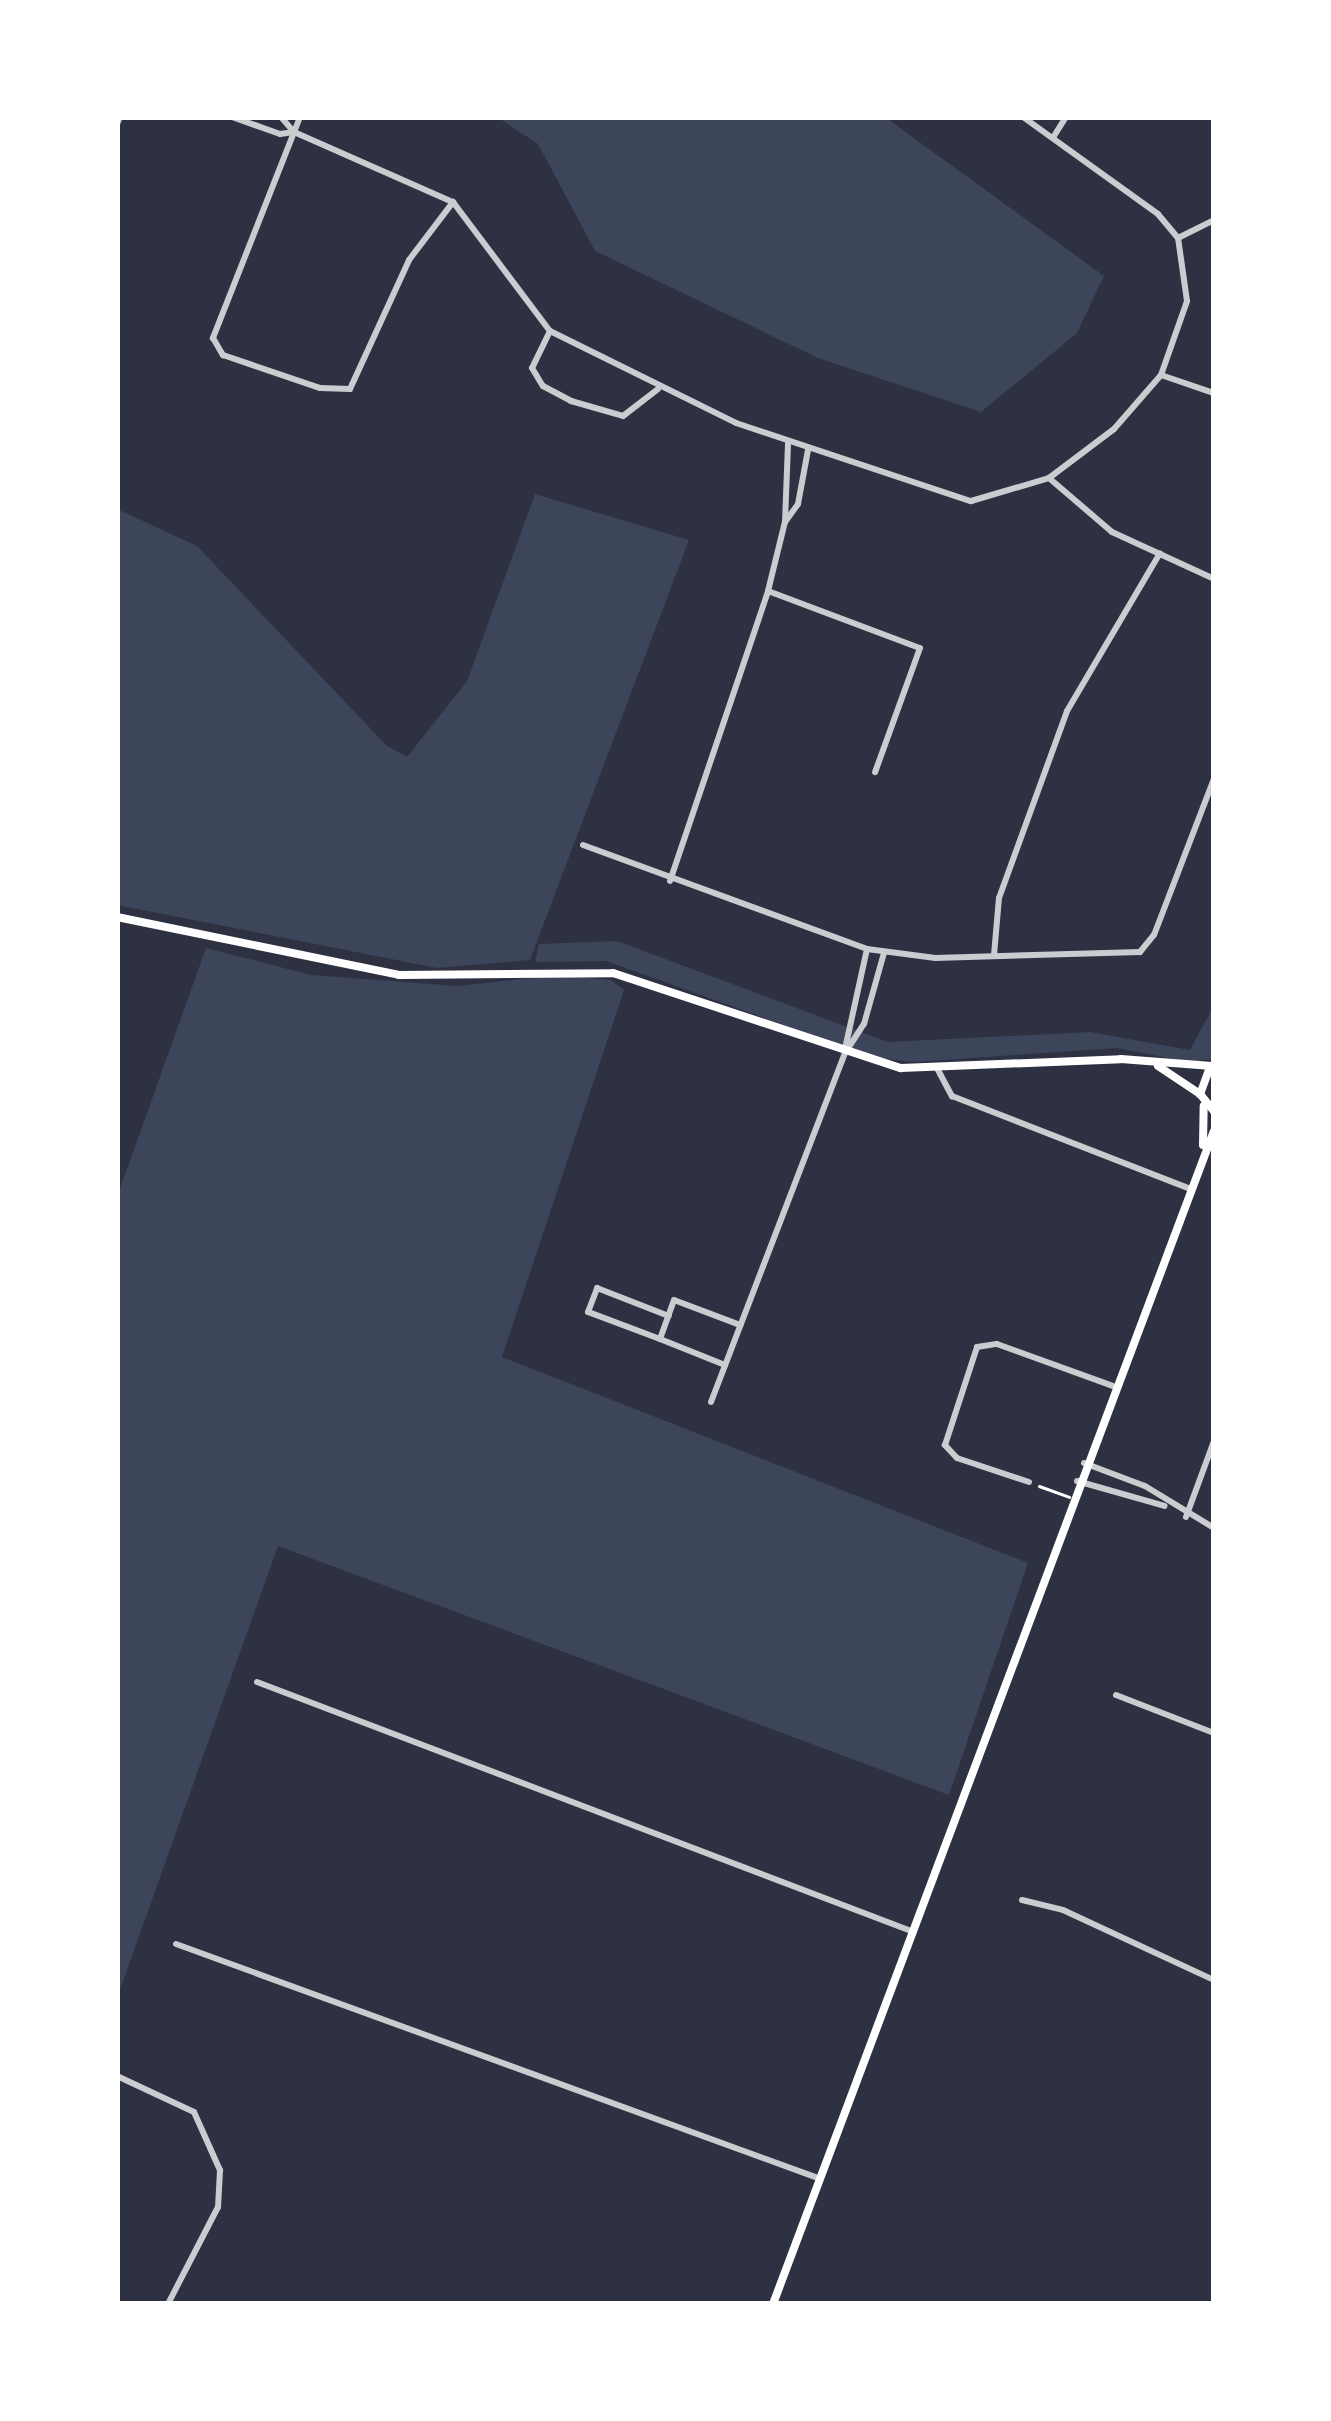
<!DOCTYPE html>
<html>
<head>
<meta charset="utf-8">
<style>
  body { margin:0 }
  #map { position:relative; width:1331px; height:2421px; overflow:hidden; background:#2d3142; font-family:"Space Grotesk",sans-serif }
  div>[style] { position:absolute }
  [style*='--x'] { left:calc(var(--x)*1px); top:calc(var(--y)*1px); width:calc(var(--w)*1px); rotate:calc(var(--a)*1deg) }
  .green>* { inset:0; background:#3c4559 }
  .path>* { height:3px; margin:-1.5px; padding:0 1.5px; transform-origin:1.5px; border-radius:1.5px; background:#fff }
  .minor>* { height:6px; margin:-3px; padding:0 3px; transform-origin:3px; border-radius:3px; background:#caccd0 }
  .secondary>* { height:8px; margin:-4px; padding:0 4px; transform-origin:4px; border-radius:4px; background:#fff }
  span { translate:-50% -50%; white-space:nowrap; text-align:center; line-height:1.15; -webkit-text-stroke:9px #fff; paint-order:stroke }
  .frame { position:absolute; inset:0; border:120px solid #fff; pointer-events:none }
</style>
</head>
<body>
<div id="map">
  <div class="green">
    <div style="clip-path:polygon(497px 117px,885px 117px,1104px 276px,1077px 333px,981px 412px,818px 358px,595px 251px,538px 144px)"></div>
    <div style="clip-path:polygon(535px 494px,689px 540px,530px 960px,437px 968px,117px 905px,117px 509px,197px 546px,387px 746px,407px 757px,467px 681px)"></div>
    <div style="clip-path:polygon(617px 941px,888px 1042px,1090px 1032px,1190px 1050px,1214px 1005px,1214px 1059px,1188px 1062px,1117px 1048px,915px 1062px,876px 1058px,606px 961px,535px 962px,539px 944px)"></div>
    <div style="clip-path:polygon(206px 948px,311px 975px,457px 986px,560px 975px,611px 980px,624px 990px,502px 1357px,1028px 1563px,949px 1795px,278px 1546px,117px 1998px,117px 1197px)"></div>
  </div>
  <div class="path">
    <div style="--x:1039;--y:1486;--w:32;--a:20"></div>
  </div>
  <div class="minor">
    <div style="--x:232;--y:117;--w:51;--a:19.5"></div>
    <div style="--x:280;--y:134;--w:14;--a:-8"></div>
    <div style="--x:281;--y:117;--w:20;--a:49"></div>
    <div style="--x:294;--y:132;--w:174;--a:23.8"></div>
    <div style="--x:453;--y:202;--w:161;--a:53.1"></div>
    <div style="--x:550;--y:331;--w:208;--a:26.3"></div>
    <div style="--x:736;--y:423;--w:248;--a:18.4"></div>
    <div style="--x:971;--y:501;--w:81;--a:-16.4"></div>
    <div style="--x:1049;--y:478;--w:81;--a:-37"></div>
    <div style="--x:1114;--y:429;--w:72;--a:-49"></div>
    <div style="--x:1161;--y:375;--w:78;--a:-70.6"></div>
    <div style="--x:1187;--y:301;--w:64;--a:-98.1"></div>
    <div style="--x:1178;--y:238;--w:31;--a:-130"></div>
    <div style="--x:1158;--y:214;--w:166;--a:-144.3"></div>
    <div style="--x:300;--y:117;--w:238;--a:111.5"></div>
    <div style="--x:213;--y:338;--w:20;--a:60"></div>
    <div style="--x:223;--y:355;--w:102;--a:18.8"></div>
    <div style="--x:320;--y:388;--w:30;--a:2"></div>
    <div style="--x:350;--y:389;--w:142;--a:-65.4"></div>
    <div style="--x:409;--y:260;--w:73;--a:-52.8"></div>
    <div style="--x:117;--y:124;--w:8;--a:-67"></div>
    <div style="--x:1054;--y:136;--w:22;--a:-58"></div>
    <div style="--x:1178;--y:238;--w:40;--a:-26.6"></div>
    <div style="--x:550;--y:331;--w:41;--a:115.9"></div>
    <div style="--x:532;--y:368;--w:21;--a:59"></div>
    <div style="--x:543;--y:386;--w:32;--a:28"></div>
    <div style="--x:571;--y:401;--w:54;--a:16.1"></div>
    <div style="--x:623;--y:416;--w:44;--a:-37.6"></div>
    <div style="--x:1161;--y:375;--w:56;--a:18.8"></div>
    <div style="--x:1049;--y:478;--w:83;--a:40.6"></div>
    <div style="--x:1112;--y:532;--w:112;--a:24.7"></div>
    <div style="--x:785;--y:522;--w:22;--a:-54"></div>
    <div style="--x:798;--y:504;--w:55;--a:-79.5"></div>
    <div style="--x:768;--y:591;--w:162;--a:20.6"></div>
    <div style="--x:920;--y:648;--w:132;--a:109.9"></div>
    <div style="--x:583;--y:845;--w:302;--a:20.1"></div>
    <div style="--x:867;--y:949;--w:69;--a:7.5"></div>
    <div style="--x:935;--y:958;--w:205;--a:-1.7"></div>
    <div style="--x:1140;--y:952;--w:22;--a:-51"></div>
    <div style="--x:1154;--y:935;--w:167;--a:-69"></div>
    <div style="--x:670;--y:881;--w:306;--a:-71.3"></div>
    <div style="--x:768;--y:591;--w:71;--a:-76.2"></div>
    <div style="--x:785;--y:522;--w:79;--a:-87.8"></div>
    <div style="--x:994;--y:955;--w:57;--a:-85"></div>
    <div style="--x:999;--y:898;--w:199;--a:-70"></div>
    <div style="--x:1067;--y:711;--w:183;--a:-59.5"></div>
    <div style="--x:845;--y:1049;--w:102;--a:-77.6"></div>
    <div style="--x:938;--y:1070;--w:30;--a:62"></div>
    <div style="--x:952;--y:1096;--w:253;--a:21.3"></div>
    <div style="--x:660;--y:1339;--w:77;--a:-159.4"></div>
    <div style="--x:588;--y:1312;--w:26;--a:-69"></div>
    <div style="--x:597;--y:1288;--w:77;--a:21.3"></div>
    <div style="--x:725;--y:1365;--w:70;--a:-158.2"></div>
    <div style="--x:660;--y:1339;--w:41;--a:-70.3"></div>
    <div style="--x:674;--y:1300;--w:71;--a:20.7"></div>
    <div style="--x:711;--y:1402;--w:374;--a:-69"></div>
    <div style="--x:845;--y:1053;--w:35;--a:-57"></div>
    <div style="--x:864;--y:1024;--w:74;--a:-74.3"></div>
    <div style="--x:1084;--y:1463;--w:65;--a:20.7"></div>
    <div style="--x:1145;--y:1486;--w:81;--a:31.3"></div>
    <div style="--x:1077;--y:1481;--w:91;--a:15.9"></div>
    <div style="--x:1029;--y:1482;--w:76;--a:-161.6"></div>
    <div style="--x:957;--y:1458;--w:18;--a:-133"></div>
    <div style="--x:945;--y:1445;--w:103;--a:-71.9"></div>
    <div style="--x:977;--y:1347;--w:20;--a:-9"></div>
    <div style="--x:997;--y:1344;--w:123;--a:19.9"></div>
    <div style="--x:1186;--y:1517;--w:81;--a:-69.8"></div>
    <div style="--x:257;--y:1682;--w:700;--a:20.84"></div>
    <div style="--x:1116;--y:1695;--w:105;--a:21.2"></div>
    <div style="--x:1022;--y:1900;--w:42;--a:13.7"></div>
    <div style="--x:1063;--y:1910;--w:166;--a:24.9"></div>
    <div style="--x:176;--y:1944;--w:683;--a:20.03"></div>
    <div style="--x:117;--y:2076;--w:85;--a:25.1"></div>
    <div style="--x:194;--y:2112;--w:64;--a:65.9"></div>
    <div style="--x:220;--y:2170;--w:37;--a:93"></div>
    <div style="--x:218;--y:2207;--w:109;--a:117.3"></div>
  </div>
  <div class="secondary">
    <div style="--x:117;--y:917;--w:288;--a:11.6"></div>
    <div style="--x:399;--y:975;--w:214;--a:-0.5"></div>
    <div style="--x:613;--y:973;--w:303;--a:18.3"></div>
    <div style="--x:901;--y:1068;--w:220;--a:-2.3"></div>
    <div style="--x:1121;--y:1059;--w:91;--a:4.4"></div>
    <div style="--x:1158;--y:1066;--w:50;--a:33.7"></div>
    <div style="--x:1210;--y:1067;--w:29;--a:110"></div>
    <div style="--x:1200;--y:1094;--w:22;--a:51"></div>
    <div style="--x:1203;--y:1145;--w:39;--a:-89"></div>
    <div style="--x:773;--y:2304;--w:1253;--a:-69.4"></div>
  </div>
  <div class="frame"></div>
</div>
</body>
</html>
